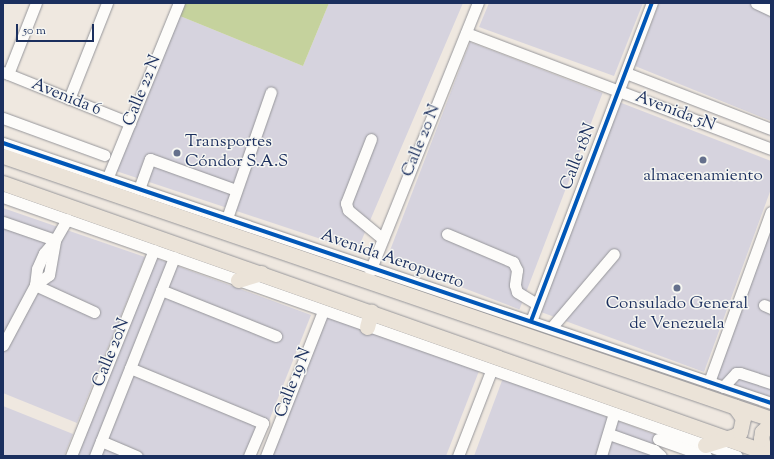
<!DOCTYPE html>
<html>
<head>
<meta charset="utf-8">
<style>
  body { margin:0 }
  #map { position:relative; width:774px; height:459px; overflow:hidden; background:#efe8e0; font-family:"Sorts Mill Goudy",serif }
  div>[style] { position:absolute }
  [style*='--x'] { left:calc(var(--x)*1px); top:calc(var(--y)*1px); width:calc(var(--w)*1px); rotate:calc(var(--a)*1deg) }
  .industrial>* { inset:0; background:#d6d3de; transform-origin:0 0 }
  .green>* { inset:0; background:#c5d29d }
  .roads { filter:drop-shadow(0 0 1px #96969a) drop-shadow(0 0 1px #96969a) }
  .minor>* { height:11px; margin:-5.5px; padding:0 5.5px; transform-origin:5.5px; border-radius:5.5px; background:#fdfcfa }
  .major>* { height:15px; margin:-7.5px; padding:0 7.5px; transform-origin:7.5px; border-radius:7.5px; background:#ebe3d8 }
  .cycleway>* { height:4px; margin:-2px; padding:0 2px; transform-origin:2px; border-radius:2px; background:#0057b8 }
  .dots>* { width:11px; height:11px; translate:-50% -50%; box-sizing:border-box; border:2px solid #f6f6f2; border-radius:50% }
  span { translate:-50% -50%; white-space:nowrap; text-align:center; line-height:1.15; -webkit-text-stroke:3px #f6f6f2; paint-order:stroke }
  .street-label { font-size:17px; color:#1b2f5e }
  .poi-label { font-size:17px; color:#1b2f5e }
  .left { translate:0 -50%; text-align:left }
  .frame { position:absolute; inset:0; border:4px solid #1b2f5e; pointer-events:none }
  .scale { position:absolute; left:16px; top:24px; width:78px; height:18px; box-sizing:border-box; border:2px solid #1b2f5e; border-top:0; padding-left:5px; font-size:12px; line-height:14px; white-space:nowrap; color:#1b2f5e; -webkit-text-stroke:3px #f6f6f2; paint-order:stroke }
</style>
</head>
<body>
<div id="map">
  <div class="industrial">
    <div style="clip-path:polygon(329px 3px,463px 3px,357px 251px,116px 171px,180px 16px,303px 66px)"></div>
    <div style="clip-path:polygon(489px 3px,643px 3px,614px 76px,479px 27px)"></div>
    <div style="clip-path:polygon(659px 3px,771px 3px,771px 121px,635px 66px)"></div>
    <div style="left:470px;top:42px;width:142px;height:232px;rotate:21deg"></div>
    <div style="clip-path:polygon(619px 102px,771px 161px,771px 189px,704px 372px,541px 312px)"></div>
    <div style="clip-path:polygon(3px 208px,145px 257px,77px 423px,3px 393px)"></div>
    <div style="clip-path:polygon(771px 228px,771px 398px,715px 378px)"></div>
    <div style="clip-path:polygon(153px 257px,311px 315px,255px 456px,74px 456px)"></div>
    <div style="clip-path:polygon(319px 314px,479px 371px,446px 456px,264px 456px)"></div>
    <div style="clip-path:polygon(503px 378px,656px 435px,649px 456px,474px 456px)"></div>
    <div style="clip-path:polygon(3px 406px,73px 434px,64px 456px,3px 456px)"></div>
  </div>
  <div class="green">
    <div style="clip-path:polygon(185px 3px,329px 3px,303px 66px,180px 16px)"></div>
  </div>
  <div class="roads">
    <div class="minor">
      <div style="--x:756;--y:3;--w:17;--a:25"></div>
      <div style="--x:466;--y:33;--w:326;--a:20.8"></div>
      <div style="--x:3;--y:72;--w:137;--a:21.9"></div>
      <div style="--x:626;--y:73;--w:155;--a:21.1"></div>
      <div style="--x:8;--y:74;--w:76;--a:-68.5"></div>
      <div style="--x:69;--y:99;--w:103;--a:-68.4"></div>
      <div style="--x:3;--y:118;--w:108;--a:20.1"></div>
      <div style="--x:371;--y:139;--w:69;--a:111.3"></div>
      <div style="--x:346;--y:203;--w:7;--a:74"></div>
      <div style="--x:348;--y:210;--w:45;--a:39.6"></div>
      <div style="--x:3;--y:143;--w:811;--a:18.7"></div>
      <div style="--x:107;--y:179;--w:190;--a:-67.8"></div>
      <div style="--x:139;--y:189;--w:32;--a:-70"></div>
      <div style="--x:150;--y:159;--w:91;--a:19.8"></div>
      <div style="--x:3;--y:197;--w:778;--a:19.44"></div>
      <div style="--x:227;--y:218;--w:133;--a:-70.8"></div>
      <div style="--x:3;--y:222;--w:55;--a:19.1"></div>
      <div style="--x:55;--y:240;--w:17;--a:130"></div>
      <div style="--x:44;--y:253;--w:17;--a:114"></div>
      <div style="--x:37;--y:269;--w:16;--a:97"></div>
      <div style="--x:35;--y:285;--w:65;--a:24.6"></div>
      <div style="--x:447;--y:234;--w:72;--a:23"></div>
      <div style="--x:513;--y:262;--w:9;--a:63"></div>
      <div style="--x:517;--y:270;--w:15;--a:98"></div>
      <div style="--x:515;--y:285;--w:7;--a:74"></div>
      <div style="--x:517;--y:292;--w:23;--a:31"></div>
      <div style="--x:370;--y:271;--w:289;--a:-68.1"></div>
      <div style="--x:161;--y:290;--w:124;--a:21.8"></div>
      <div style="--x:764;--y:305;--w:8;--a:23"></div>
      <div style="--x:531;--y:321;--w:340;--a:-69.2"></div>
      <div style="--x:551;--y:328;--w:97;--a:-49.6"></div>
      <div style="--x:3;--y:345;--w:68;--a:-61.9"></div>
      <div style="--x:35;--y:285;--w:17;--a:-36"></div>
      <div style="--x:49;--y:275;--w:36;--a:-80"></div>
      <div style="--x:55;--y:240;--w:24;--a:-60"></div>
      <div style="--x:130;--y:368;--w:144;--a:22.5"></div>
      <div style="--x:263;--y:423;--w:36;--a:113"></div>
      <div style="--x:709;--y:382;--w:181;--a:-70"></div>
      <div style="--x:723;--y:387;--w:19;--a:-47"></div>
      <div style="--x:736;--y:373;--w:4;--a:0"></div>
      <div style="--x:740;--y:373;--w:33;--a:18"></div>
      <div style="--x:609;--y:434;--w:48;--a:19.6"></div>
      <div style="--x:654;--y:450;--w:9;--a:41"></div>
      <div style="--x:658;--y:439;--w:51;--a:19.5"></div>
      <div style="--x:101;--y:441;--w:39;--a:23"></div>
      <div style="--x:71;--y:456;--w:222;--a:-68.1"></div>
      <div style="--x:95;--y:456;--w:214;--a:-68.3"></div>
      <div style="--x:266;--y:456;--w:156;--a:-68.5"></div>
      <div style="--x:458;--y:456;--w:91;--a:-68.8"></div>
      <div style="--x:601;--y:456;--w:45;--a:-73.2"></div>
    </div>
    <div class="major">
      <div style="--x:3;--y:156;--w:812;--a:18.9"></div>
      <div style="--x:3;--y:183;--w:814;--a:19.44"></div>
      <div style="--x:238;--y:280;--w:24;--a:-17"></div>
      <div style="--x:367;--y:327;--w:16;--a:-75"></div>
      <div style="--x:705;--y:445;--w:31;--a:-17"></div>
      <div style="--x:735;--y:436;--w:6;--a:-39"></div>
      <div style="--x:740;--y:432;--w:14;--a:-78"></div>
      <div style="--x:743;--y:418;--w:14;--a:-126"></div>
      <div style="--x:766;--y:456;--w:18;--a:-106"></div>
      <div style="--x:761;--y:439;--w:7;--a:-82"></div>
      <div style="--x:762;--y:432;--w:13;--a:-45"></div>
    </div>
  </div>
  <div class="cycleway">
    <div style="--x:3;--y:143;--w:811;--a:18.7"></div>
    <div style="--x:531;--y:321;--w:340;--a:-69.2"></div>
  </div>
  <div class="dots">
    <div style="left:177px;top:153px;background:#65708c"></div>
    <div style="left:703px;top:160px;background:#65708c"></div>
    <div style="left:677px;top:288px;background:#65708c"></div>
  </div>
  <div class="street-label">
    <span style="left:143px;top:91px;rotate:-68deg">Calle 22 N</span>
    <span style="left:66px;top:98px;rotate:22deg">Avenida 6</span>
    <span style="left:675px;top:112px;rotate:21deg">Avenida 5N</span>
    <span style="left:422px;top:141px;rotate:-68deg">Calle 20 N</span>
    <span style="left:579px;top:157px;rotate:-69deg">Calle 18N</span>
    <span style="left:392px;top:260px;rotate:19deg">Avenida Aeropuerto</span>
    <span style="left:112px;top:353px;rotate:-68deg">Calle 20N</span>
    <span style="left:294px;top:383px;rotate:-69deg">Calle 19 N</span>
  </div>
  <div class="poi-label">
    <span class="left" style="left:185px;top:153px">Transportes<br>Cóndor S.A.S</span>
    <span style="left:703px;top:177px">almacenamiento</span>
    <span style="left:677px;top:315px">Consulado General<br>de Venezuela</span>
  </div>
  <div class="frame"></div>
  <div class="scale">50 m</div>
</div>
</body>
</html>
